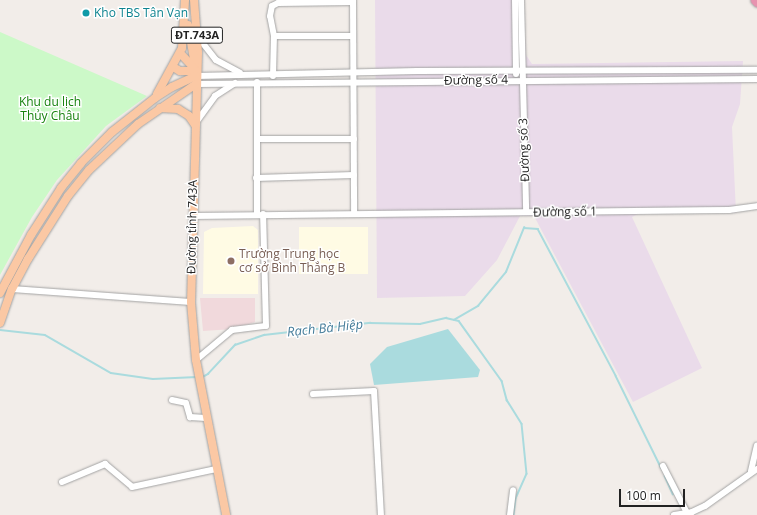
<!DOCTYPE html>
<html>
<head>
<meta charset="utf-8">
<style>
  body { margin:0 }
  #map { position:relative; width:757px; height:515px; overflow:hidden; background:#f2ede9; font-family:"Open Sans",sans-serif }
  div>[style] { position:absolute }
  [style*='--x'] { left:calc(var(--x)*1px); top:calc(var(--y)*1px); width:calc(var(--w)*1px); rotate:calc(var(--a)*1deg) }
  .commercial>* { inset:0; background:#f1d9dc }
  .industrial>* { inset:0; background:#eadbea }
  .education>* { inset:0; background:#fffbe4; transform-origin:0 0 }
  .park>* { inset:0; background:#ccf9c8 }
  .water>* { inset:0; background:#aadbde }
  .stream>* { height:1.5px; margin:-0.75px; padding:0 0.75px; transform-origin:0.75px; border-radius:0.75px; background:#aadbde }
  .roads { filter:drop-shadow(0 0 1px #a3a3a3) drop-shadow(0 0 1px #a3a3a3) }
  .minor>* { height:6px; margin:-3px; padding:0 3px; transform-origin:3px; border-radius:3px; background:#fff }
  .major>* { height:8px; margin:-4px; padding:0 4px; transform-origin:4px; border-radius:4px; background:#fbc8a4 }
  .highway>* { height:9px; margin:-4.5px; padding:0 4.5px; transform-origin:4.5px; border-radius:4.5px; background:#e792af }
  .dots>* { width:11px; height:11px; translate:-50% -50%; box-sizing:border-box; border:2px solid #fff; border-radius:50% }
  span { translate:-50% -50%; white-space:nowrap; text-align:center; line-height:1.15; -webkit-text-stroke:3px #fff; paint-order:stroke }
  .shield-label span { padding:1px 3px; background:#fff; border:1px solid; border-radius:3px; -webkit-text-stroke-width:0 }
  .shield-label { font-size:11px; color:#222; font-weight:700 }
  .culture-label { font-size:12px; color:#0d838f }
  .left { translate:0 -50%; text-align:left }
  .street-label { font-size:12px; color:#222 }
  .park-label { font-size:12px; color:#16820d }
  .education-label { font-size:12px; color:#785e54 }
  .water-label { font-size:13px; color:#457c9a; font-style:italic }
  .scale { position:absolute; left:619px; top:489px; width:66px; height:18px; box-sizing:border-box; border:2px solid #222; border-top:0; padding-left:5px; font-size:12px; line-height:14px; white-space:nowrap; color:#222; -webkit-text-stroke:3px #fff; paint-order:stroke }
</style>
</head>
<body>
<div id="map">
  <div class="commercial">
    <div style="clip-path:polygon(200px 298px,255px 298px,255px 322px,233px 329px,203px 331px)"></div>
  </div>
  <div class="industrial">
    <div style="clip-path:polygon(375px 0,523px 0,526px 55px,532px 64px,743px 61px,740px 104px,732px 127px,736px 213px,640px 213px,632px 217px,702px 368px,633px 402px,534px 216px,520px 216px,497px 260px,465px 296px,377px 298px)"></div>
  </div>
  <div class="education">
    <div style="clip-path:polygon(253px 226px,258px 230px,258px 294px,203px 294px,204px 232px,212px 228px)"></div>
    <div style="left:299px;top:227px;width:69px;height:47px"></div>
  </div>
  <div class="park">
    <div style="clip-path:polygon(0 32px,147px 96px,106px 126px,57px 180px,32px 217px,0 275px)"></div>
  </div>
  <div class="water">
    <div style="clip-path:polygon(448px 329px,480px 370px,478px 377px,374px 385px,370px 364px,387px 347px)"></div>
  </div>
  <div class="stream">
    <div style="--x:454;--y:320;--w:28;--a:-30"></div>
    <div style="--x:478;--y:306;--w:44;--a:-50.5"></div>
    <div style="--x:506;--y:272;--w:48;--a:-67.8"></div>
    <div style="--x:524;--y:228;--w:14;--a:4"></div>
    <div style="--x:538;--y:229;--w:166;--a:62"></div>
    <div style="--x:616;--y:376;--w:102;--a:63.7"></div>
    <div style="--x:0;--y:330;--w:45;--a:6.3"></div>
    <div style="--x:45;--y:335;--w:76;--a:29.9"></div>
    <div style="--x:111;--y:373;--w:42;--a:8.1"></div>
    <div style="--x:153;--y:379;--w:44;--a:-2.6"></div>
    <div style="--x:203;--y:377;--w:6;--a:-31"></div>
    <div style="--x:208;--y:374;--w:40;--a:-47"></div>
    <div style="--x:235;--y:345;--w:31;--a:-19"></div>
    <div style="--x:264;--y:335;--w:107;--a:-6.5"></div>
    <div style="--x:370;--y:323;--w:50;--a:1.1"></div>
    <div style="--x:420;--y:324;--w:27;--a:-13"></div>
    <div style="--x:446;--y:318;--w:13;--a:13"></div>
    <div style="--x:459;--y:321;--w:74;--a:54.4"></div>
    <div style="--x:502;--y:381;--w:20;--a:75"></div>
    <div style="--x:507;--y:400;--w:28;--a:58"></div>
    <div style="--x:522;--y:424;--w:50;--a:84.3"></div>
    <div style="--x:527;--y:474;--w:27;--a:114"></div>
    <div style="--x:516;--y:499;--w:16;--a:97"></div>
    <div style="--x:665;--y:476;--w:20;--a:66"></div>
  </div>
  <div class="roads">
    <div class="minor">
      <div style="--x:353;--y:0;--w:213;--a:89.7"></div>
      <div style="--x:515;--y:0;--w:74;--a:89.2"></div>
      <div style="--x:521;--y:0;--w:212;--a:88.6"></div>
      <div style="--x:274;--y:36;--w:79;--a:0"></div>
      <div style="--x:198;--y:37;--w:29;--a:52"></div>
      <div style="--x:216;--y:60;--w:27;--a:28"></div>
      <div style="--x:196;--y:76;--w:221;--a:-1.3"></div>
      <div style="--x:417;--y:71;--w:340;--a:-0.2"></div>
      <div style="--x:273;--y:76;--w:40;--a:-88.6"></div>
      <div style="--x:274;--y:36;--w:20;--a:-101"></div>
      <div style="--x:270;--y:16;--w:10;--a:-79"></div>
      <div style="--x:272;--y:6;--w:7;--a:-27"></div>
      <div style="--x:278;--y:3;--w:75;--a:-0.8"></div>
      <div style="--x:196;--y:84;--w:561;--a:-0.51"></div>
      <div style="--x:197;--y:121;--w:31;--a:-54"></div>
      <div style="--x:215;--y:96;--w:24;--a:-33"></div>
      <div style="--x:257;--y:139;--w:97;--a:0"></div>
      <div style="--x:256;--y:178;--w:98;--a:-1.8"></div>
      <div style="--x:257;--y:214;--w:132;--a:-90"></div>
      <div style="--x:192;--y:216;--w:537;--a:-0.64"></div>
      <div style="--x:729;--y:210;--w:28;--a:-8"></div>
      <div style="--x:12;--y:289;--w:179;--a:4.2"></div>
      <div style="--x:196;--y:360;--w:47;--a:-39.8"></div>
      <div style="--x:232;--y:330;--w:34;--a:-7"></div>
      <div style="--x:266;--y:326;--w:112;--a:-91.5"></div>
      <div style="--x:313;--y:394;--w:61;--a:-2.8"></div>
      <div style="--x:374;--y:391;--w:124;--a:86.8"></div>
      <div style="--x:172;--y:400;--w:14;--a:12"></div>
      <div style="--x:186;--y:403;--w:15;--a:74"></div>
      <div style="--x:190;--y:417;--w:16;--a:4"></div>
      <div style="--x:663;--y:466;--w:53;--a:62.9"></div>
      <div style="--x:751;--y:471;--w:26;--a:-77"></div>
      <div style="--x:62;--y:482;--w:47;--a:-22.7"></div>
      <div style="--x:105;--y:464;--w:35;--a:40"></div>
      <div style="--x:132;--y:487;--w:86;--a:-12.1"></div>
      <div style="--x:510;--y:515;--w:25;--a:-83"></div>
      <div style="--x:674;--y:515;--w:18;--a:-9"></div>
      <div style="--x:692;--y:512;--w:14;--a:-25"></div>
      <div style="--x:705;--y:506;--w:64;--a:-35.4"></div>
    </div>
    <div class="major">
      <div style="--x:194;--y:0;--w:53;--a:85.7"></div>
      <div style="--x:198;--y:53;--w:249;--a:91.6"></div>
      <div style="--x:191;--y:302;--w:58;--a:85.1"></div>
      <div style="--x:196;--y:360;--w:158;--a:79"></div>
      <div style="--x:188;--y:25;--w:41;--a:80.1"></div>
      <div style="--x:180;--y:53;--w:23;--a:47"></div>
      <div style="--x:173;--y:67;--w:8;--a:30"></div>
      <div style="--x:180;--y:71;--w:16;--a:0"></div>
      <div style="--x:157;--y:94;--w:52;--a:-61.5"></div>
      <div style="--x:182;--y:48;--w:48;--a:-86.4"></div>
      <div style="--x:160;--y:108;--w:18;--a:3"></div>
      <div style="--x:178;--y:109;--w:13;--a:32"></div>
      <div style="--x:189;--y:116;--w:11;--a:56"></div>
      <div style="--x:0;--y:293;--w:66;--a:-61.9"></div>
      <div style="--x:31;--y:235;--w:56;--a:-57.4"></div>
      <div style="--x:61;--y:188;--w:32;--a:-51"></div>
      <div style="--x:81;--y:163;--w:44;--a:-45"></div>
      <div style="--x:112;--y:132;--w:55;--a:-38.3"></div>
      <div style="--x:155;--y:98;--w:20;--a:-33"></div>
      <div style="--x:172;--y:87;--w:26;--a:-25"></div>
      <div style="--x:0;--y:323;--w:36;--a:-71"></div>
      <div style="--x:12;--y:289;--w:34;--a:-62"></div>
      <div style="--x:28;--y:259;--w:75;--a:-57.6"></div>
      <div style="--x:68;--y:196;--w:33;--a:-51"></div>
      <div style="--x:89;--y:170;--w:67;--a:-43.2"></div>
      <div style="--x:138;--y:124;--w:70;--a:-34.6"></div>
    </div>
    <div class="highway">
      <div style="--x:755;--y:0;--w:3;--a:45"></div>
    </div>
  </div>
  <div class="dots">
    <div style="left:86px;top:13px;background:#0f9aa8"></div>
    <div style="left:231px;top:261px;background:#8d6e63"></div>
  </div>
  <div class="shield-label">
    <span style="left:197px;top:35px">ĐT.743A</span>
  </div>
  <div class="culture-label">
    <span class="left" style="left:94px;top:13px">Kho TBS Tân Vạn</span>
  </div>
  <div class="street-label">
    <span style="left:476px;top:80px;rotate:-1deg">Đường số 4</span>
    <span style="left:524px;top:150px;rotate:-92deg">Đường số 3</span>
    <span style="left:565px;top:212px;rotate:-1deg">Đường số 1</span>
    <span style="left:192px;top:227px;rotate:-89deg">Đường tỉnh 743A</span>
  </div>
  <div class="park-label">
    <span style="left:50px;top:109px">Khu du lịch<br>Thủy Châu</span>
  </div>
  <div class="education-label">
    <span class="left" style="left:239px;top:261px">Trường Trung học<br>cơ sở Bình Thắng B</span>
  </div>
  <div class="water-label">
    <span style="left:325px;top:328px;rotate:-6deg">Rạch Bà Hiệp</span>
  </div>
  <div class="scale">100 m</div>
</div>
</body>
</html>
